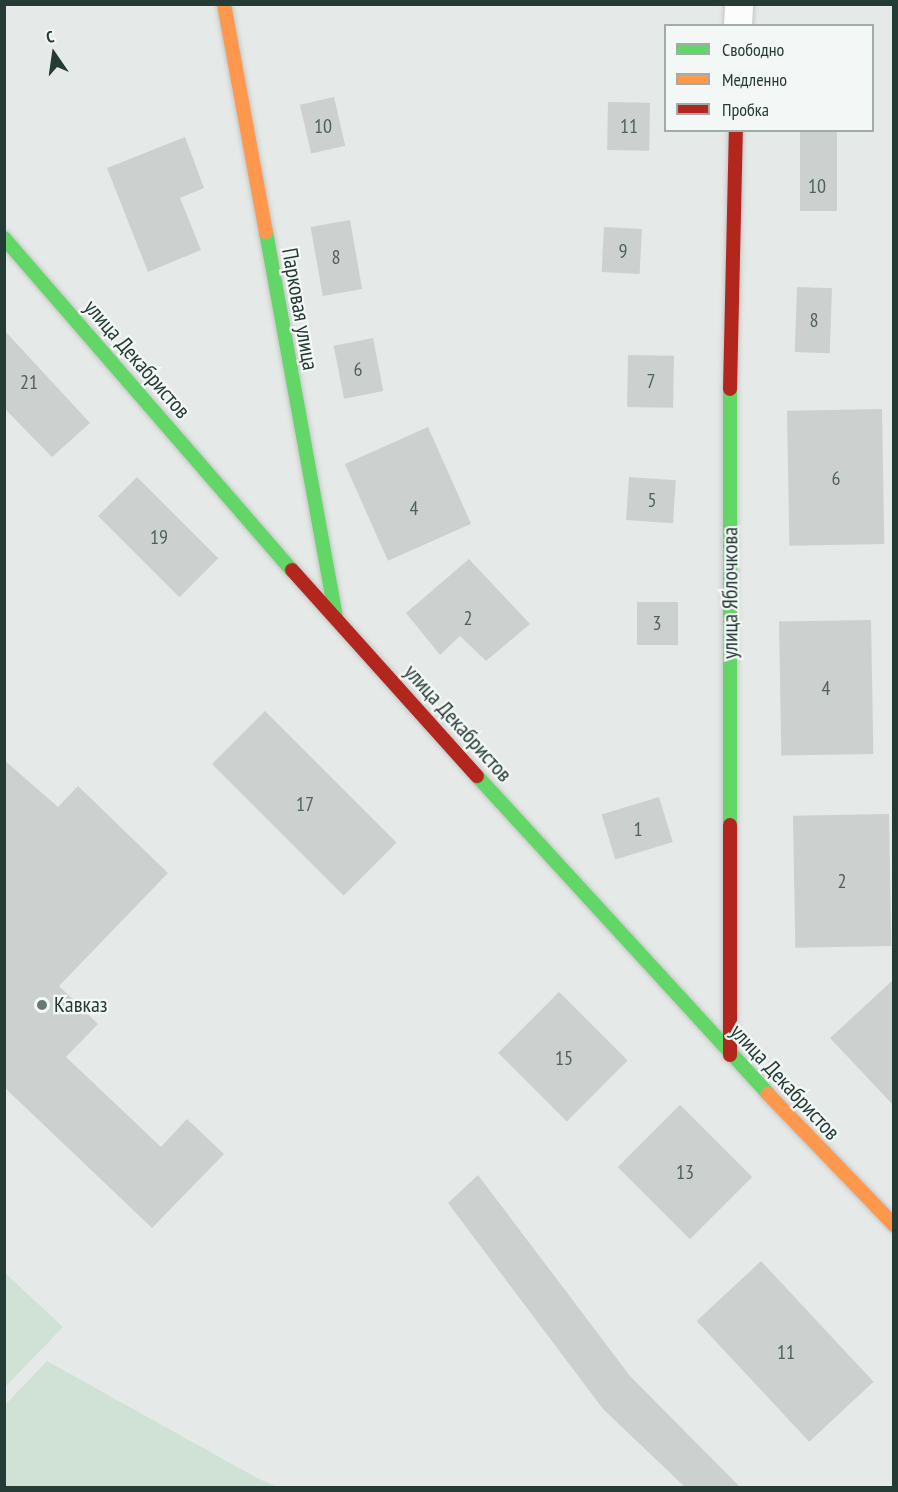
<!DOCTYPE html>
<html>
<head>
<meta charset="utf-8">
<style>
  body { margin:0 }
  #map { position:relative; width:898px; height:1492px; overflow:hidden; background:#e5e9e7; font-family:"PT Sans Narrow",sans-serif }
  div>[style] { position:absolute }
  [style*='--x'] { left:calc(var(--x)*1px); top:calc(var(--y)*1px); width:calc(var(--w)*1px); rotate:calc(var(--a)*1deg) }
  .green>* { inset:0; background:#d0e1d5 }
  .building>* { inset:0; background:#ccd1cf; transform-origin:0 0 }
  .roads { filter:drop-shadow(0 0 2px #c2c6c4) drop-shadow(0 0 2px #c2c6c4) }
  .street>* { height:28px; margin:-14px; padding:0 14px; transform-origin:14px; border-radius:14px; background:#fbfcfb }
  .fast>* { height:14px; margin:-7px; padding:0 7px; transform-origin:7px; border-radius:7px; background:#63d668 }
  .slow>* { height:14px; margin:-7px; padding:0 7px; transform-origin:7px; border-radius:7px; background:#ff974d }
  .jam>* { height:14px; margin:-7px; padding:0 7px; transform-origin:7px; border-radius:7px; background:#b3261e }
  .dots>* { width:16px; height:16px; translate:-50% -50%; box-sizing:border-box; border:3px solid #f3f8f6; border-radius:50% }
  span { translate:-50% -50%; white-space:nowrap; text-align:center; line-height:1.15; -webkit-text-stroke:4.5px #f3f8f6; paint-order:stroke }
  .number-label { font-size:20px; color:#4f615d }
  .number-label span { -webkit-text-stroke-width:0 }
  .street-label { font-size:22px; color:#243b36 }
  .poi-label { font-size:22px; color:#243b36 }
  .left { translate:0 -50%; text-align:left }
  .frame { position:absolute; inset:0; border:6px solid #243b36; pointer-events:none }
  .legend { position:absolute; left:664px; top:24px; width:210px; height:108px; box-sizing:border-box; background:#f3f8f6; border:2px solid #a0aca9; margin:0; padding:8px 10px; list-style:none; font-size:18px; color:#243b36 }
  .legend li { display:flex; align-items:center; gap:12px; height:30px }
  .legend b { width:30px; border:2px solid #a0aca9 }
  .north { position:absolute; left:24px; top:24px; width:60px; height:60px; -webkit-text-stroke:4px #f3f8f6; paint-order:stroke; rotate:347deg; font-size:16px; font-weight:700; line-height:24px; text-align:center; color:#243b36 }
  .north::after { content:''; display:block; margin:auto; width:21px; height:27px; background:#243b36; clip-path:polygon(50% 0,100% 100%,50% 72%,0 100%) }
</style>
</head>
<body>
<div id="map">
  <div class="green">
    <div style="clip-path:polygon(5px 1273px,63px 1327px,5px 1387px,4px 1387px)"></div>
    <div style="clip-path:polygon(47px 1361px,257px 1478px,278px 1487px,5px 1487px,5px 1405px)"></div>
  </div>
  <div class="building">
    <div style="left:334px;top:97px;width:50px;height:35px;rotate:77deg"></div>
    <div style="left:608px;top:102px;width:42px;height:48px;rotate:1deg"></div>
    <div style="left:800px;top:130px;width:37px;height:81px"></div>
    <div style="clip-path:polygon(185px 137px,204px 188px,180px 198px,201px 250px,148px 272px,107px 168px)"></div>
    <div style="left:350px;top:220px;width:70px;height:40px;rotate:80deg"></div>
    <div style="left:604px;top:227px;width:38px;height:45px;rotate:3deg"></div>
    <div style="left:797px;top:287px;width:35px;height:65px;rotate:2deg"></div>
    <div style="clip-path:polygon(4px 330px,90px 423px,52px 457px,4px 408px)"></div>
    <div style="left:373px;top:338px;width:54px;height:40px;rotate:79deg"></div>
    <div style="left:628px;top:355px;width:46px;height:52px;rotate:1deg"></div>
    <div style="left:882px;top:409px;width:135px;height:95px;rotate:89deg"></div>
    <div style="left:428px;top:427px;width:106px;height:91px;rotate:66deg"></div>
    <div style="left:137px;top:477px;width:115px;height:55px;rotate:45deg"></div>
    <div style="left:629px;top:477px;width:47px;height:43px;rotate:4deg"></div>
    <div style="clip-path:polygon(469px 559px,530px 624px,486px 661px,460px 636px,440px 655px,406px 613px)"></div>
    <div style="left:637px;top:602px;width:41px;height:43px"></div>
    <div style="left:871px;top:620px;width:134px;height:92px;rotate:89deg"></div>
    <div style="left:265px;top:711px;width:186px;height:75px;rotate:45deg"></div>
    <div style="clip-path:polygon(4px 760px,58px 807px,78px 786px,168px 873px,59px 986px,98px 1024px,66px 1057px,161px 1147px,187px 1119px,224px 1154px,152px 1228px,4px 1087px)"></div>
    <div style="left:659px;top:797px;width:47px;height:60px;rotate:73deg"></div>
    <div style="left:889px;top:814px;width:132px;height:96px;rotate:89deg"></div>
    <div style="clip-path:polygon(894px 979px,894px 1106px,830px 1038px)"></div>
    <div style="left:559px;top:992px;width:97px;height:86px;rotate:45deg"></div>
    <div style="left:680px;top:1105px;width:102px;height:88px;rotate:45deg"></div>
    <div style="clip-path:polygon(478px 1175px,630px 1376px,741px 1488px,686px 1488px,603px 1409px,448px 1203px)"></div>
    <div style="left:761px;top:1261px;width:165px;height:88px;rotate:47deg"></div>
  </div>
  <div class="roads">
    <div class="street">
      <div style="--x:738;--y:26;--w:22;--a:-87"></div>
    </div>
    <div class="fast">
      <div style="--x:266;--y:232;--w:393;--a:79.7"></div>
      <div style="--x:4;--y:238;--w:440;--a:49.1"></div>
      <div style="--x:730;--y:389;--w:436;--a:90"></div>
      <div style="--x:477;--y:776;--w:431;--a:47.5"></div>
    </div>
    <div class="slow">
      <div style="--x:224;--y:4;--w:232;--a:79.6"></div>
      <div style="--x:768;--y:1094;--w:182;--a:46.1"></div>
    </div>
    <div class="jam">
      <div style="--x:730;--y:389;--w:259;--a:-88.7"></div>
      <div style="--x:292;--y:570;--w:277;--a:48.1"></div>
      <div style="--x:730;--y:825;--w:230;--a:90"></div>
    </div>
  </div>
  <div class="dots">
    <div style="left:42px;top:1005px;background:#687874"></div>
  </div>
  <div class="number-label">
    <span style="left:323px;top:126px">10</span>
    <span style="left:629px;top:126px">11</span>
    <span style="left:817px;top:186px">10</span>
    <span style="left:623px;top:251px">9</span>
    <span style="left:336px;top:257px">8</span>
    <span style="left:814px;top:320px">8</span>
    <span style="left:358px;top:369px">6</span>
    <span style="left:651px;top:381px">7</span>
    <span style="left:29px;top:382px">21</span>
    <span style="left:836px;top:478px">6</span>
    <span style="left:652px;top:500px">5</span>
    <span style="left:414px;top:508px">4</span>
    <span style="left:159px;top:537px">19</span>
    <span style="left:468px;top:618px">2</span>
    <span style="left:657px;top:623px">3</span>
    <span style="left:826px;top:688px">4</span>
    <span style="left:305px;top:804px">17</span>
    <span style="left:638px;top:829px">1</span>
    <span style="left:842px;top:881px">2</span>
    <span style="left:564px;top:1058px">15</span>
    <span style="left:685px;top:1172px">13</span>
    <span style="left:786px;top:1352px">11</span>
  </div>
  <div class="street-label">
    <span style="left:300px;top:309px;rotate:80deg">Парковая улица</span>
    <span style="left:137px;top:359px;rotate:49deg">улица Декабристов</span>
    <span style="left:730px;top:593px;rotate:-90deg">улица Яблочкова</span>
    <span style="left:458px;top:723px;rotate:48deg">улица Декабристов</span>
    <span style="left:785px;top:1082px;rotate:47deg">улица Декабристов</span>
  </div>
  <div class="poi-label">
    <span class="left" style="left:54px;top:1005px">Кавказ</span>
  </div>
  <div class="frame"></div>
  <ul class="legend">
  <li><b style="height:8px;background:#63d668"></b>Свободно</li>
  <li><b style="height:8px;background:#ff974d"></b>Медленно</li>
  <li><b style="height:8px;background:#b3261e"></b>Пробка</li>
  </ul>
  <div class="north">С</div>
</div>
</body>
</html>
